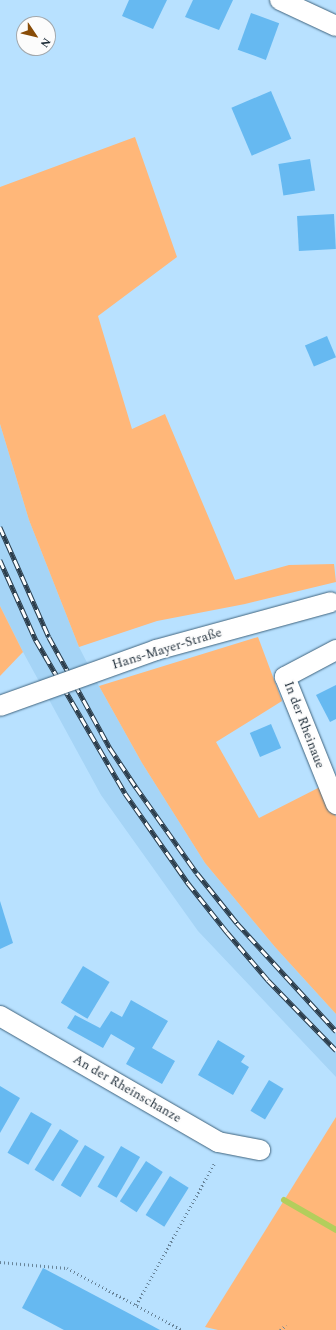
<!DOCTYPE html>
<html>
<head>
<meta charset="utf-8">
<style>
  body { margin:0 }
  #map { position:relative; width:336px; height:1330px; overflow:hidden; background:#b8e1ff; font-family:Spectral,serif }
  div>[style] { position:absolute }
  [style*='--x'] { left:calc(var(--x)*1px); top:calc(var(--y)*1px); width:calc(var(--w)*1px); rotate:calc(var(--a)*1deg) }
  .built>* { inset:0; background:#a5d4f6 }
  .green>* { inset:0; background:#ffb779 }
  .stream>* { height:6px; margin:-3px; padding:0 3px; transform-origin:3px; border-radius:3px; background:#b3ce5c }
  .building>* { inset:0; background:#66b9f1; transform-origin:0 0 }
  .path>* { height:2.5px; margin-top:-1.25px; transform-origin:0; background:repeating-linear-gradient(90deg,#688499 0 1px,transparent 0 4px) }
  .roads { filter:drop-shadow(0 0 1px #40647e) drop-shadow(0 0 1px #40647e) }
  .street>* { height:20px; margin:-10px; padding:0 10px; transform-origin:10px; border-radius:10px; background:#fff }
  .rail>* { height:4.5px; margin-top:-2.25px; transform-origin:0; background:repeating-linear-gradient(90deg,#fcfcfc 0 9px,#2c3d4b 0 18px); box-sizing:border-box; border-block:1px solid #2c3d4b }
  .bridges { filter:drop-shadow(0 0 1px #40647e) drop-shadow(0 0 1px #40647e) }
  .street-bridge>* { height:20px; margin:-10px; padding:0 10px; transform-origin:10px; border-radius:10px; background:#fff }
  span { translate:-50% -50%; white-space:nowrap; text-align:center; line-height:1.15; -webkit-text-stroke:3.5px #fcfcfc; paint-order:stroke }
  .street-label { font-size:13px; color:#1c2b37 }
  .north { position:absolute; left:16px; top:16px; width:40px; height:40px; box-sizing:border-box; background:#fcfcfc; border:1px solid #a2a8ad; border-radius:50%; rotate:125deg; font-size:11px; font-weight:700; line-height:16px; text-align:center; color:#1c2b37 }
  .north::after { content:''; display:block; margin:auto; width:14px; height:18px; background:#884c08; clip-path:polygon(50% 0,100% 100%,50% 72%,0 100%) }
</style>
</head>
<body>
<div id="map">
  <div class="built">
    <div style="clip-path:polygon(0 424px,29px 520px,79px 647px,99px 686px,142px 763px,205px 863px,275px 947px,336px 1014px,336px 1077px,198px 931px,101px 795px,23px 652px,0 606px)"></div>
  </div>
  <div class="green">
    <div style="clip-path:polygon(135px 137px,177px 257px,98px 316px,132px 429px,165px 414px,235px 580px,289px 565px,334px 564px,336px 582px,245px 604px,157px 621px,79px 647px,29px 520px,0 424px,0 187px)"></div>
    <div style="clip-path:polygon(0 606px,23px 652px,0 676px)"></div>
    <div style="clip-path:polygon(258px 637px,282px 701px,216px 742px,259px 818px,322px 786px,336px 817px,336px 1014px,275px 947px,205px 863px,142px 763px,99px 686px)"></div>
    <div style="clip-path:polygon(336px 1117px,336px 1330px,218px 1330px,205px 1327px)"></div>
  </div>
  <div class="stream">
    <div style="--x:284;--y:1200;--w:60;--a:30"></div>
  </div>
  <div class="building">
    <div style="clip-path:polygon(129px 0,167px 0,153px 29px,122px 16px)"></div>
    <div style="clip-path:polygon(193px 0,233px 0,219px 30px,185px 17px)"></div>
    <div style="left:251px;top:13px;width:30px;height:39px;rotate:20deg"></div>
    <div style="left:271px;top:91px;width:52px;height:43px;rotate:67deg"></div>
    <div style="left:310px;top:159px;width:32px;height:32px;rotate:81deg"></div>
    <div style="left:334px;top:214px;width:35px;height:37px;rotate:87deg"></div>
    <div style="left:327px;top:336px;width:23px;height:24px;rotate:67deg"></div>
    <div style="clip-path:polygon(336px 685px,336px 719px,330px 722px,316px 695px)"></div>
    <div style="left:271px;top:724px;width:26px;height:23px;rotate:67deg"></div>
    <div style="clip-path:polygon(0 901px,13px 943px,0 949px)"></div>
    <div style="left:83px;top:966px;width:31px;height:43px;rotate:31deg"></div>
    <div style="clip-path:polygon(131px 1000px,168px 1021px,152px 1048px,175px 1061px,162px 1084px,126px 1064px,135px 1048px,111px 1034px,103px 1048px,67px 1028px,75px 1015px,100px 1028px,111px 1011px,122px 1017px)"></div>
    <div style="clip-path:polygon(218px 1040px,245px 1056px,241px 1062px,249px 1067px,233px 1095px,198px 1075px)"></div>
    <div style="left:269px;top:1080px;width:17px;height:36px;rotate:31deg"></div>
    <div style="clip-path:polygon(0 1086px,20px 1098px,0 1133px)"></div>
    <div style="left:31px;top:1112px;width:24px;height:47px;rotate:30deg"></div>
    <div style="left:60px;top:1129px;width:22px;height:48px;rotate:32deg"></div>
    <div style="left:85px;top:1145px;width:23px;height:47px;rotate:31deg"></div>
    <div style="left:121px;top:1146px;width:22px;height:47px;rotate:30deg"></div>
    <div style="left:146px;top:1161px;width:20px;height:48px;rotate:33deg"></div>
    <div style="left:170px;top:1176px;width:22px;height:46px;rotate:32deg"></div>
    <div style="clip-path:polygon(43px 1268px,132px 1315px,160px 1330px,64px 1330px,22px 1308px)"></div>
  </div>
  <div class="path">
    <div style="--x:0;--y:1262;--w:67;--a:5.1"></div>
    <div style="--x:67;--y:1268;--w:131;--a:28.3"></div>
    <div style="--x:136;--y:1305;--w:163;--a:-61.1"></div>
    <div style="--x:280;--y:1330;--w:8;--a:-40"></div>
  </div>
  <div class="roads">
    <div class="street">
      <div style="--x:280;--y:0;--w:62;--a:24.9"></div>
      <div style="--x:336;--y:650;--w:58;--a:152.1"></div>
      <div style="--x:285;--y:677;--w:137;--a:68.1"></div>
      <div style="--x:0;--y:1016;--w:252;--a:30"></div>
      <div style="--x:218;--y:1142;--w:43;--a:10.8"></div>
    </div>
  </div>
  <div class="rail">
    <div style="--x:0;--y:527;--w:120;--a:66"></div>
    <div style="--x:49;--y:637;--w:127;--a:61.2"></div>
    <div style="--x:110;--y:748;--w:47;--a:56.3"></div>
    <div style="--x:136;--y:787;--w:105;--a:54.7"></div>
    <div style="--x:197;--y:873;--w:64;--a:51.3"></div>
    <div style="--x:237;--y:923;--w:147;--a:47.5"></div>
    <div style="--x:0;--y:560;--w:88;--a:65.8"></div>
    <div style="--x:36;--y:640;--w:177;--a:59.8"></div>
    <div style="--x:125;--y:793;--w:110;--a:55"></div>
    <div style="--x:188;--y:883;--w:63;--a:51.5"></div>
    <div style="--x:227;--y:932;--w:63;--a:49.5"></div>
    <div style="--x:268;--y:980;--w:98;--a:45.8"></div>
  </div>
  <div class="bridges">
    <div class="street-bridge">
      <div style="--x:0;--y:706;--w:166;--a:-19.7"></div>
      <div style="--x:156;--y:650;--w:181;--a:-15.3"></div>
    </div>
  </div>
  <div class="street-label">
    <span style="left:167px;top:649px;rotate:-17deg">Hans-Mayer-Straße</span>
    <span style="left:304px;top:725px;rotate:69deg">In der Rheinaue</span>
    <span style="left:127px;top:1089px;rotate:30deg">An der Rheinschanze</span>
  </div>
  <div class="north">N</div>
</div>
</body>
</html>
